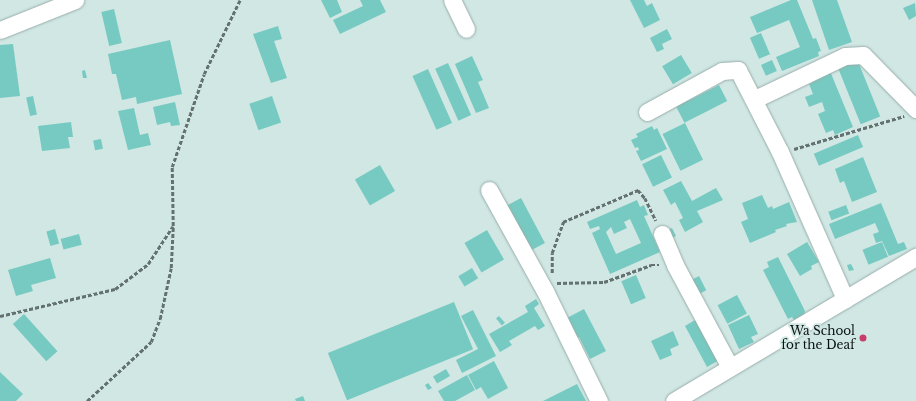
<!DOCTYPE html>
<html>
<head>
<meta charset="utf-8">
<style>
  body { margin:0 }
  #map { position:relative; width:916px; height:401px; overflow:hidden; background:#d0e7e4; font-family:"Libre Baskerville",serif }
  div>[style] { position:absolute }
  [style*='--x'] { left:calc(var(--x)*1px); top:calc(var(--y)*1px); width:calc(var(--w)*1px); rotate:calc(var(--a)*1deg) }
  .building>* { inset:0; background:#77cac1; transform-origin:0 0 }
  .path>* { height:2.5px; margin-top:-1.25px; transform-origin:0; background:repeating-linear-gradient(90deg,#637170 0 4px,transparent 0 6px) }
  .roads { filter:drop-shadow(0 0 1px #98adaa) drop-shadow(0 0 1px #98adaa) }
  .minor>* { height:17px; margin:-8.5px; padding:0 8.5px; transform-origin:8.5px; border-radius:8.5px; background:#fff }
  .dots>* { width:11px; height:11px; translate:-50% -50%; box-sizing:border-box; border:2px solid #d0e7e4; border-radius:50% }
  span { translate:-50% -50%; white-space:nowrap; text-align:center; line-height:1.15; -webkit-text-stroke:3.5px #d0e7e4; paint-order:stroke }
  .poi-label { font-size:12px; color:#09100f }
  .right { translate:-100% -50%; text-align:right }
</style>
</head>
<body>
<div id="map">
  <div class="building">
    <div style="clip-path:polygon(321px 0,337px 0,342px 12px,330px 18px)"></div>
    <div style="clip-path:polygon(360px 0,380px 0,386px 12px,340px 34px,333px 20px,363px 6px)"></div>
    <div style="clip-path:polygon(630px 0,644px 0,647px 6px,652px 3px,660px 20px,644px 28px)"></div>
    <div style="clip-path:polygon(791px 0,797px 0,813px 39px,816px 38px,821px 51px,818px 52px,819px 56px,782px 71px,776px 57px,800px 47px,789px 20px,757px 33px,750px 17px)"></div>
    <div style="clip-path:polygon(812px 0,837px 0,852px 42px,829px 50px)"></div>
    <div style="clip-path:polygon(915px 3px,916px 16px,909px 20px,903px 8px)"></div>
    <div style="left:114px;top:9px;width:35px;height:13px;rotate:77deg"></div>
    <div style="clip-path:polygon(278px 26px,282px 39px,274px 41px,287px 78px,271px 83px,253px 34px)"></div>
    <div style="clip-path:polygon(667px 29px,672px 39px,662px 44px,664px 49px,657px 52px,650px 38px)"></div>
    <div style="left:761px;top:33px;width:23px;height:12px;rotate:67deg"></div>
    <div style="clip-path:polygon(170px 40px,182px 94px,137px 104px,136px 97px,122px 100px,116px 74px,112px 74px,108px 54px)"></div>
    <div style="clip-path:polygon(13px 44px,20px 96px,0 98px,0 45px)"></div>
    <div style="left:681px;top:55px;width:21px;height:22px;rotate:59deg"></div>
    <div style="clip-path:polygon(472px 56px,483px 80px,478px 82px,489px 108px,476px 113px,455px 64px)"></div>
    <div style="left:857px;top:59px;width:62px;height:21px;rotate:68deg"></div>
    <div style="left:772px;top:60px;width:12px;height:12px;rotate:66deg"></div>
    <div style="left:448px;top:63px;width:57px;height:14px;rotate:66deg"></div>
    <div style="left:428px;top:69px;width:59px;height:17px;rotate:66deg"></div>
    <div style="clip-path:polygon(85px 70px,87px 78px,83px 78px,82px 71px)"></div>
    <div style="clip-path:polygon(830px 71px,853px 127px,835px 135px,833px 130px,826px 133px,818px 114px,825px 111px,822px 102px,809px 107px,805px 97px,813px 94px,809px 84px,813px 82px,812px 79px)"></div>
    <div style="left:719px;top:85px;width:18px;height:48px;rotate:63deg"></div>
    <div style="left:33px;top:96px;width:19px;height:7px;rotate:78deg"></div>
    <div style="left:272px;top:96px;width:28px;height:24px;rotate:71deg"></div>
    <div style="clip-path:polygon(175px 102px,180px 125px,171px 126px,170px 122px,157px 125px,153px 107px)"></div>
    <div style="clip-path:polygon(134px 108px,140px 135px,148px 133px,151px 145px,128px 150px,118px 111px)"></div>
    <div style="clip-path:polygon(71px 122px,73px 137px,68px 137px,70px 148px,42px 151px,38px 126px)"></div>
    <div style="left:685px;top:123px;width:41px;height:25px;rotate:64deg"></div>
    <div style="clip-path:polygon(652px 126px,654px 130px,657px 128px,667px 149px,641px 161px,636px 151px,639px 150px,638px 147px,635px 148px,631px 140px,638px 137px,636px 134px)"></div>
    <div style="left:858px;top:135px;width:13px;height:48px;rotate:67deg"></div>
    <div style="left:101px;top:139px;width:10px;height:8px;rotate:79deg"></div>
    <div style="left:661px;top:155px;width:25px;height:21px;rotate:64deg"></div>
    <div style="clip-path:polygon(863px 157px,877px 192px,852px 202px,844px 181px,840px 183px,835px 169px)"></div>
    <div style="left:380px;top:165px;width:30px;height:29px;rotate:60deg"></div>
    <div style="clip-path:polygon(681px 181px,692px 201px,716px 188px,723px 200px,697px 211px,703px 222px,685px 232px,679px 220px,683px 218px,675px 202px,671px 205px,663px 190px)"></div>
    <div style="clip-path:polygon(762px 195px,768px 208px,772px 206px,773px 209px,789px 202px,797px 222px,786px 224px,787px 226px,775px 230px,776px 232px,750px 243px,741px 222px,748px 219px,742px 203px)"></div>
    <div style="left:521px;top:198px;width:51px;height:15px;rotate:62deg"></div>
    <div style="clip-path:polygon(evenodd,637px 200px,640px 207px,644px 205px,648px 215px,644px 216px,660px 252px,610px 274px,592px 233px,600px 229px,599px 226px,590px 229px,587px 222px,637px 200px,630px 219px,641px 243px,616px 254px,606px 232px,611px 227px,614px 234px,627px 228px,624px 222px,630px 219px)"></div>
    <div style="clip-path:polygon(881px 203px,898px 244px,904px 242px,907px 249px,889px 256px,882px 241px,876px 243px,873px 234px,879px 232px,875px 223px,835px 239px,829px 224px)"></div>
    <div style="left:846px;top:205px;width:9px;height:19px;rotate:69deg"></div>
    <div style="clip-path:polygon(672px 228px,676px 236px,672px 238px,667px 230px)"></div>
    <div style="left:55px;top:229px;width:15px;height:9px;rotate:74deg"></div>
    <div style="left:487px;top:230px;width:34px;height:26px;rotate:60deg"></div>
    <div style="left:79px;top:234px;width:11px;height:19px;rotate:75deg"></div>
    <div style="clip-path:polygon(807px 242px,819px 262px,811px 266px,812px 269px,800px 276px,787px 254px)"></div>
    <div style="left:882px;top:242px;width:16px;height:21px;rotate:68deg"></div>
    <div style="clip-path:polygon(778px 257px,805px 311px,804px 315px,794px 320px,792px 317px,788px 319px,763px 270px,769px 267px,767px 262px)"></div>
    <div style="clip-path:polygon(50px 258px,56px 278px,31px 285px,33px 291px,16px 296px,8px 270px)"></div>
    <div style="clip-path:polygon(851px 264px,854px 270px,849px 271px,847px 265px)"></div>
    <div style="left:472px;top:268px;width:12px;height:16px;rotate:59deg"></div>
    <div style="left:636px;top:275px;width:25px;height:16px;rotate:67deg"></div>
    <div style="left:699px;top:276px;width:16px;height:8px;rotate:63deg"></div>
    <div style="left:737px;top:295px;width:21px;height:22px;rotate:62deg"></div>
    <div style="clip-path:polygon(536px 299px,539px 304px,534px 308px,545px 326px,538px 330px,535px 326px,509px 341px,512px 345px,500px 352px,489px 334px,528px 312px,525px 306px)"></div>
    <div style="left:454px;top:302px;width:51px;height:136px;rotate:68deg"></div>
    <div style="clip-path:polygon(584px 309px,606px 351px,590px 359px,579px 337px,575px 339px,565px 319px)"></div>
    <div style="clip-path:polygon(473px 310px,496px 356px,462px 373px,456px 360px,478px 349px,461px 316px)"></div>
    <div style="left:24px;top:314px;width:50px;height:15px;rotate:48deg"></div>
    <div style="clip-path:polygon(749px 315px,758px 334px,751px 337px,754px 342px,739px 349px,728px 325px)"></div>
    <div style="left:499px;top:316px;width:9px;height:4px;rotate:49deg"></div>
    <div style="clip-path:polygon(695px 320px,721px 359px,707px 367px,685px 326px)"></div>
    <div style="clip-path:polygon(673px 331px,679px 345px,670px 349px,672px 355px,660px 360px,651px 341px)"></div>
    <div style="clip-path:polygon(494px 361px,508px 388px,488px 399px,481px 387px,476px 390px,468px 375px)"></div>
    <div style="left:446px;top:369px;width:8px;height:15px;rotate:60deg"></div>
    <div style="clip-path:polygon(0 372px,23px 394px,16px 401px,0 401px)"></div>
    <div style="clip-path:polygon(467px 375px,475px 390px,455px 401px,444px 401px,438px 391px)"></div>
    <div style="clip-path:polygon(428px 383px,432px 388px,428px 390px,425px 385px)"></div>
    <div style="clip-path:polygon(577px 384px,586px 401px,543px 401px)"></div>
    <div style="clip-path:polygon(303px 396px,305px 401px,296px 401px,295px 399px)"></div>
  </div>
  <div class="path">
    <div style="--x:794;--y:149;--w:115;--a:-16.7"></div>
    <div style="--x:552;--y:273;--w:20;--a:-90"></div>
    <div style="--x:552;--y:253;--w:33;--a:-70"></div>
    <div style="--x:563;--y:222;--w:82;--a:-23.1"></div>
    <div style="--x:638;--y:190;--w:11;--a:49"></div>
    <div style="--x:645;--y:198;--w:25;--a:64"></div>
    <div style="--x:557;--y:283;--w:47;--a:-1.2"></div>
    <div style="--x:604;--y:282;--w:50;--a:-19.9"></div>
    <div style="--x:651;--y:265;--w:8;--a:0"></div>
    <div style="--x:0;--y:316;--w:118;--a:-13.2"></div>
    <div style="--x:115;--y:289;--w:41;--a:-37.1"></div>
    <div style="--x:148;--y:264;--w:45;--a:-56.7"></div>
    <div style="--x:173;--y:226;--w:59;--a:-91"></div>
    <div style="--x:172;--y:167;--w:98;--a:-71"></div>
    <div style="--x:204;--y:74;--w:82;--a:-64.1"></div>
    <div style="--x:87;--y:401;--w:87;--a:-42.7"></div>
    <div style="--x:151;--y:342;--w:25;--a:-69"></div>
    <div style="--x:160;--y:319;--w:52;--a:-77.8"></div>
    <div style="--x:171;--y:268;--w:41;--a:-87.2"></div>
  </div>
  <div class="roads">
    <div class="minor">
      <div style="--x:452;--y:0;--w:32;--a:64"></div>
      <div style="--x:0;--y:30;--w:81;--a:-21.8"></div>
      <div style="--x:755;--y:99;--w:100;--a:-25.5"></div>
      <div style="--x:845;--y:56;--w:18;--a:-3"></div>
      <div style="--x:863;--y:55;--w:76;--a:45.5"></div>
      <div style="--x:647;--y:112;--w:85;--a:-28.7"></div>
      <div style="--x:722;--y:71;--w:16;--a:-4"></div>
      <div style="--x:738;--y:70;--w:92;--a:62.9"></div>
      <div style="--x:780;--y:152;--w:161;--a:66.1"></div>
      <div style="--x:489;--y:190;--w:115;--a:61"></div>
      <div style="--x:545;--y:291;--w:123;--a:63.9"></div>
      <div style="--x:662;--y:234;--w:34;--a:67"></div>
      <div style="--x:675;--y:265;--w:116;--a:61.7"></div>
      <div style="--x:674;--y:401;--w:282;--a:-30.8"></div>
    </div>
  </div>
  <div class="dots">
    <div style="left:863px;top:338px;background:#c93c6a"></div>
  </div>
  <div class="poi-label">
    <span class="right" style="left:855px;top:338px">Wa School<br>for the Deaf</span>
  </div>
</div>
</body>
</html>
